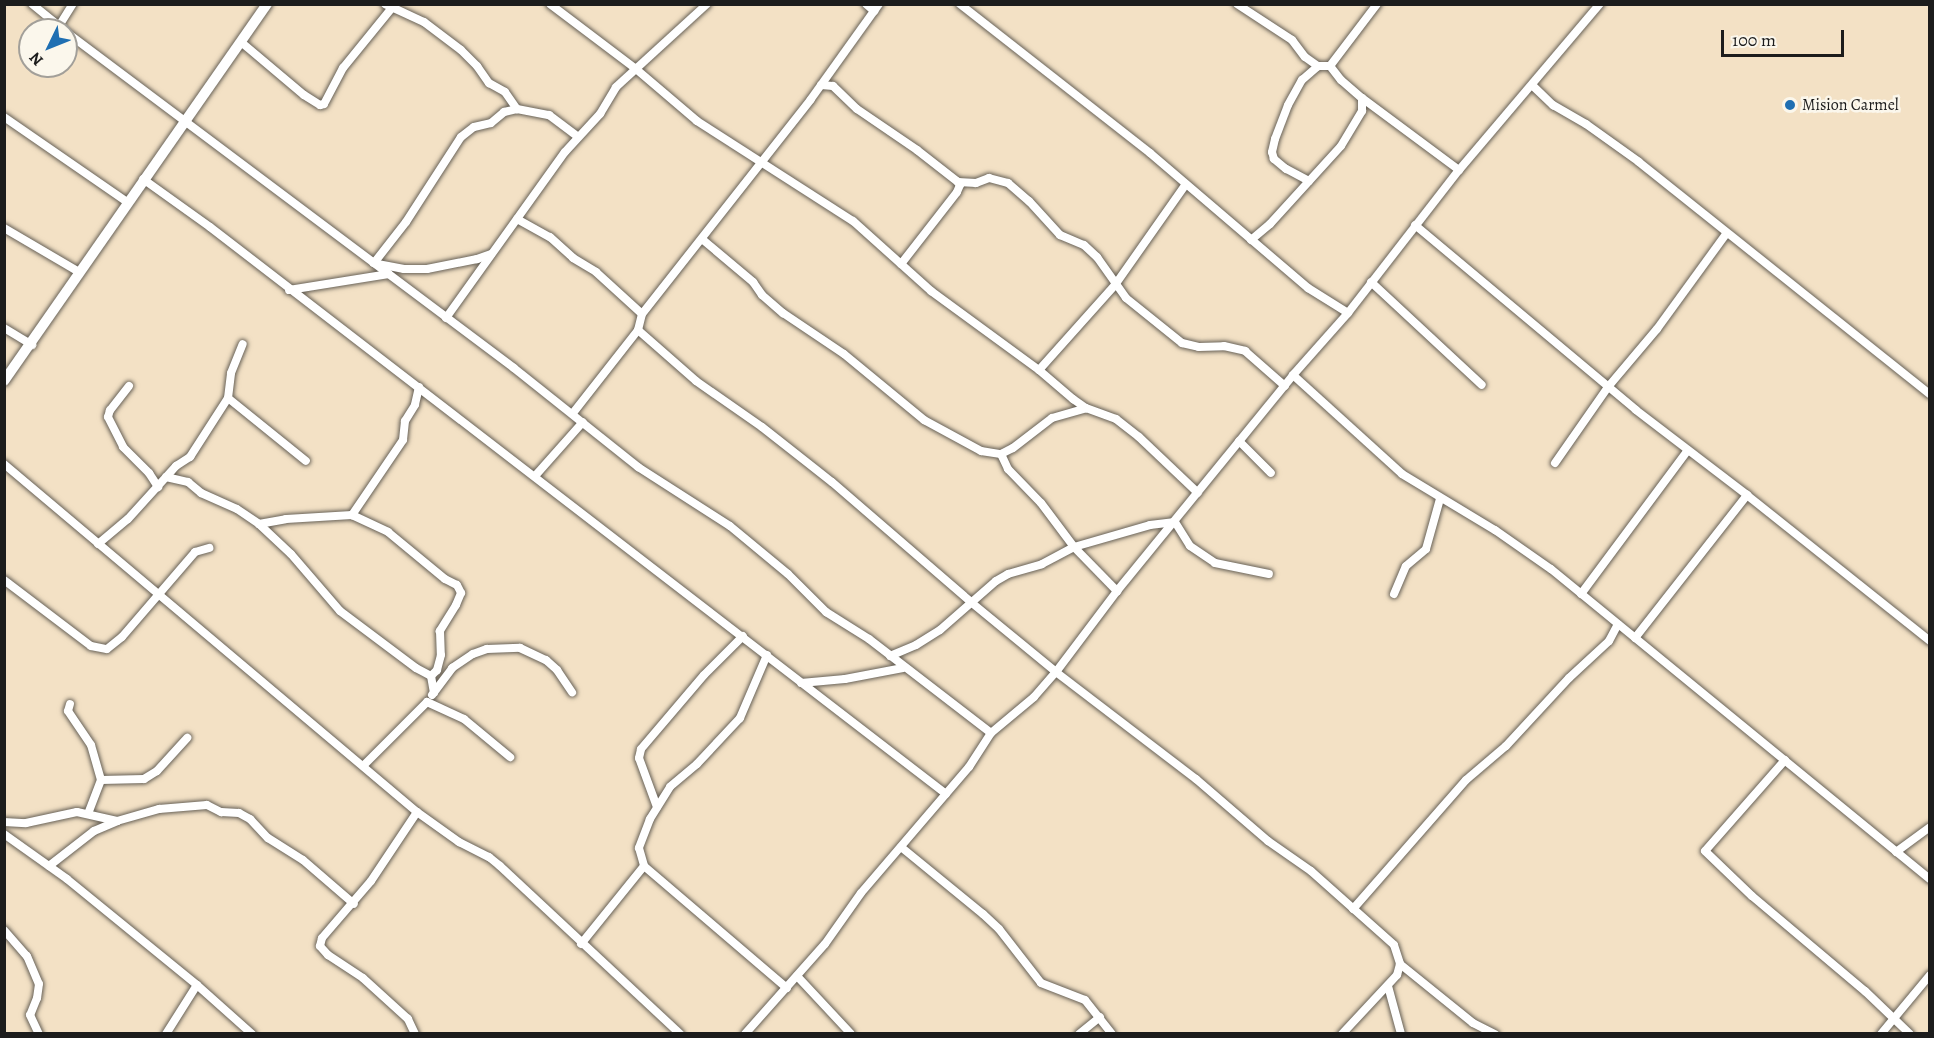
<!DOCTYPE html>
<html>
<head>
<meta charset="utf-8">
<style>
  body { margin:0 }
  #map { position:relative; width:1934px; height:1038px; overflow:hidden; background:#f3e1c5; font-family:Alegreya,serif }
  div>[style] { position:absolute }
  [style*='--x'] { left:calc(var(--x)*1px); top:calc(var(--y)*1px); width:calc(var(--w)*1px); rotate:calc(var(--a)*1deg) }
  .roads { filter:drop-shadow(0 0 2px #676157) drop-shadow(0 0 2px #676157) }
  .minor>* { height:8px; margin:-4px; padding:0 4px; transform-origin:4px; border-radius:4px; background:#fff }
  .major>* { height:10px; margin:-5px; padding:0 5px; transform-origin:5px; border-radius:5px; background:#fff }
  .dots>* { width:16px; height:16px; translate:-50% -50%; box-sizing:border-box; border:3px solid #fbf7ec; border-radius:50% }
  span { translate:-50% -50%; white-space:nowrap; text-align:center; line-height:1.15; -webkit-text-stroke:5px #fbf7ec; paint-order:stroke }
  .poi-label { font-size:16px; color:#1c1c1c }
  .left { translate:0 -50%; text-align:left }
  .frame { position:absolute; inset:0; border:6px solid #1c1c1c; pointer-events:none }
  .north { position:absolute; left:18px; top:18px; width:60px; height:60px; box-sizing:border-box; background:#fbf7ec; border:2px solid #a29f99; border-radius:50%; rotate:227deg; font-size:16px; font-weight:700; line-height:24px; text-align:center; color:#1c1c1c }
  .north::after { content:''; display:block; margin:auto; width:21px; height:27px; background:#1f6fb2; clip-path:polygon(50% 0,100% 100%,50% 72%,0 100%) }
  .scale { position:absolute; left:1721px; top:30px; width:123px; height:27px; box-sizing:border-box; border:3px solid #1c1c1c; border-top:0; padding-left:8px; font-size:18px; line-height:21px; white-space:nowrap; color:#1c1c1c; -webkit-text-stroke:4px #fbf7ec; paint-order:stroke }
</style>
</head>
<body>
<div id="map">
  <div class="roads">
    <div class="minor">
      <div style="--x:32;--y:4;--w:41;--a:39.1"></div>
      <div style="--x:385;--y:4;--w:43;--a:24.8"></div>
      <div style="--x:424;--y:22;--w:46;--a:37.1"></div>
      <div style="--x:461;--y:50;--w:23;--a:45"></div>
      <div style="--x:477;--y:66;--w:21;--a:55"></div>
      <div style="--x:489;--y:83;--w:18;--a:29"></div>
      <div style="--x:505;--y:92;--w:21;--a:55"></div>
      <div style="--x:550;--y:4;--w:108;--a:37.1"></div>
      <div style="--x:636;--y:69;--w:80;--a:40.4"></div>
      <div style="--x:697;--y:121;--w:185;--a:32.7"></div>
      <div style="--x:853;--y:221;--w:105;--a:41.9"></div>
      <div style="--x:931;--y:291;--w:134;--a:36.2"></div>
      <div style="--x:1039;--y:370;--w:45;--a:40.5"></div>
      <div style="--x:1073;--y:399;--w:16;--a:35"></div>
      <div style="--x:1086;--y:408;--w:32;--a:20"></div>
      <div style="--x:1116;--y:419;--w:29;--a:38"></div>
      <div style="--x:1139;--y:437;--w:81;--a:43.5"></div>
      <div style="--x:866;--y:4;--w:11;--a:41"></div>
      <div style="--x:960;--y:4;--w:241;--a:38.1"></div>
      <div style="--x:1150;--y:153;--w:208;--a:40.5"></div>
      <div style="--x:1308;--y:288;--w:47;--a:32"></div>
      <div style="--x:1237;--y:4;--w:66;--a:33.2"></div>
      <div style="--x:1292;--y:40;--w:21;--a:53"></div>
      <div style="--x:1305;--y:57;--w:16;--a:35"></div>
      <div style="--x:1318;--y:66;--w:12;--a:0"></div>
      <div style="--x:1330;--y:66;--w:18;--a:52"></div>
      <div style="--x:1341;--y:80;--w:28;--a:41"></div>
      <div style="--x:1362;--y:98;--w:121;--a:36.6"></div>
      <div style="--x:59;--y:26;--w:26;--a:-58"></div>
      <div style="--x:66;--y:32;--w:560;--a:36.87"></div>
      <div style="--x:514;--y:368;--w:159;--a:38.6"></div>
      <div style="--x:638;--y:467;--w:109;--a:32.7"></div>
      <div style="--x:730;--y:526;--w:75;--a:39.6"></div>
      <div style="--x:788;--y:574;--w:54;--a:45"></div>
      <div style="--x:826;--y:612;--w:51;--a:32.1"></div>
      <div style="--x:869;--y:639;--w:154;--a:37.6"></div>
      <div style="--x:241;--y:42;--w:82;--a:40.1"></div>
      <div style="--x:304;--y:95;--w:19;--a:32"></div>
      <div style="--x:320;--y:105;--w:4;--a:-14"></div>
      <div style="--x:324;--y:104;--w:41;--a:-62.2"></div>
      <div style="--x:343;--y:68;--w:82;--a:-50.9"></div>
      <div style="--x:1330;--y:66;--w:78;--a:-52.8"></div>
      <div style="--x:821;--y:85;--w:12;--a:5"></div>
      <div style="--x:833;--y:86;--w:33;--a:44"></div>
      <div style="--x:857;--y:109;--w:73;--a:34.3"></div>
      <div style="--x:917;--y:150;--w:52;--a:38"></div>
      <div style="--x:958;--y:182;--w:18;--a:3"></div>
      <div style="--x:976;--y:183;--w:14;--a:-21"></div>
      <div style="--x:989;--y:178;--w:20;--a:15"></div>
      <div style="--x:1008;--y:183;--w:28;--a:41"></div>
      <div style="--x:1029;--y:201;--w:46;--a:47.6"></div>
      <div style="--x:1060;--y:235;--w:26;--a:23"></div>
      <div style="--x:1084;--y:245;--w:18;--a:43"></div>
      <div style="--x:1097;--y:257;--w:50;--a:54.7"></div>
      <div style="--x:1126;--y:298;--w:72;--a:38.8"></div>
      <div style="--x:1182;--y:343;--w:17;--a:13"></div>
      <div style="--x:1199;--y:347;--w:25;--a:-2"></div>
      <div style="--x:1224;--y:346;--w:22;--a:13"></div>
      <div style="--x:1245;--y:351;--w:53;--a:41.2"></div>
      <div style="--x:1533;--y:86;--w:28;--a:44"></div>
      <div style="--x:1553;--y:105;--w:38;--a:30"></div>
      <div style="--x:1586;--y:124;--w:65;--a:35.6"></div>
      <div style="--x:1639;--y:162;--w:372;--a:38.6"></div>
      <div style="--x:4;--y:117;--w:150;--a:34.6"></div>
      <div style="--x:143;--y:179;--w:82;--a:35.6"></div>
      <div style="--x:210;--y:227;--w:929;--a:37.61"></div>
      <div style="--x:1309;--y:181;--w:26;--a:-152"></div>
      <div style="--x:1286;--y:169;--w:16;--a:-140"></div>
      <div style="--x:1274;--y:159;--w:7;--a:-106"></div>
      <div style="--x:1272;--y:152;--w:13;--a:-77"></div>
      <div style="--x:1275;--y:139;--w:36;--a:-69"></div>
      <div style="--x:1288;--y:105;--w:29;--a:-61"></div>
      <div style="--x:1302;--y:80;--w:21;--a:-41"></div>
      <div style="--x:517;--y:219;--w:38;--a:29"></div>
      <div style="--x:550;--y:237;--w:31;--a:42"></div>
      <div style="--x:573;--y:258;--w:27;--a:31"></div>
      <div style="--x:596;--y:272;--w:62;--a:42.4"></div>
      <div style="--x:1415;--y:225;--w:288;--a:39.9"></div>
      <div style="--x:1636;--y:410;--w:140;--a:37.4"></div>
      <div style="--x:1747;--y:495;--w:234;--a:38.6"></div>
      <div style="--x:4;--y:228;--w:87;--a:30.4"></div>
      <div style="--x:702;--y:239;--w:67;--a:40.1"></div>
      <div style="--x:753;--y:282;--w:16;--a:55"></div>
      <div style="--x:762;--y:295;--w:28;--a:41"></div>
      <div style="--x:783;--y:313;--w:73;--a:33.9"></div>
      <div style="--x:844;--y:354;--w:104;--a:39.5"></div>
      <div style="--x:924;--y:420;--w:65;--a:28.5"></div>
      <div style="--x:981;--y:451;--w:20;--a:9"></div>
      <div style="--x:1001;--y:454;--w:13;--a:-27"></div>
      <div style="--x:1013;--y:448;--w:49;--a:-37.6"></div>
      <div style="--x:1052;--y:418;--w:35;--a:-16"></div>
      <div style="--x:1251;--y:240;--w:25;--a:-40"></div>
      <div style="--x:1270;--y:224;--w:105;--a:-47.7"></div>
      <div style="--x:1341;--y:146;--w:41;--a:-59"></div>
      <div style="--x:1362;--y:111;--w:13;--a:-90"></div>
      <div style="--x:491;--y:254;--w:15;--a:160"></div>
      <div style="--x:477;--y:259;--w:51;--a:168.7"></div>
      <div style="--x:427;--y:269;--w:23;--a:180"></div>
      <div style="--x:404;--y:269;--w:31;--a:-169"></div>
      <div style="--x:374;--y:263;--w:52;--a:-52"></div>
      <div style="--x:406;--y:222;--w:101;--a:-57.1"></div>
      <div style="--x:461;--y:137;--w:16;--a:-38"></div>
      <div style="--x:474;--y:127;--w:17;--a:-13"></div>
      <div style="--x:491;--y:123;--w:17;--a:-40"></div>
      <div style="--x:504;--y:112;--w:13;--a:-13"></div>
      <div style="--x:517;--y:109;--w:33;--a:11"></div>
      <div style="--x:549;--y:115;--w:35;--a:37"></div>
      <div style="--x:901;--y:264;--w:91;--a:-52.1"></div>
      <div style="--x:957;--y:192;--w:8;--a:-67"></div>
      <div style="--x:960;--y:185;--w:4;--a:-124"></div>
      <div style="--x:1371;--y:282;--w:151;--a:42.9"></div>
      <div style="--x:289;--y:290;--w:101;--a:-9.1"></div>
      <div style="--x:446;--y:318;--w:204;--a:-54.4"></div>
      <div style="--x:565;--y:152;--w:52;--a:-47.4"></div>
      <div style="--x:600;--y:114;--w:31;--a:-59"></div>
      <div style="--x:616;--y:87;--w:123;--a:-42.4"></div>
      <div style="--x:4;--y:328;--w:33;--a:31"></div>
      <div style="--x:638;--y:330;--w:77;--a:41.3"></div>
      <div style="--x:696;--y:381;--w:80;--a:34.9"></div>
      <div style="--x:762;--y:427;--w:89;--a:38.2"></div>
      <div style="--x:832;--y:482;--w:185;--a:40.8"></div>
      <div style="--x:972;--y:603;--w:109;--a:39.4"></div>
      <div style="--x:1056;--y:672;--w:176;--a:37.4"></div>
      <div style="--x:1196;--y:779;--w:95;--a:40.7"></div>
      <div style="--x:1268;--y:841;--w:52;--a:34.9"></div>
      <div style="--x:1311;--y:871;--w:111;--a:41.7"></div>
      <div style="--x:1394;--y:945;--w:20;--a:72"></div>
      <div style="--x:1400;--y:964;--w:11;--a:105"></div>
      <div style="--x:1397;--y:975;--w:81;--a:133"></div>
      <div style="--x:1039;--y:370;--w:114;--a:-48.2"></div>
      <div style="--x:1115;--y:285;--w:123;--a:-54.9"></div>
      <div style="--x:1293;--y:375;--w:147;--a:42.2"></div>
      <div style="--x:1402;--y:474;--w:109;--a:31.1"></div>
      <div style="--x:1495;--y:530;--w:68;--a:34.9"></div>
      <div style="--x:1551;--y:569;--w:490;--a:39.3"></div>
      <div style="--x:129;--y:386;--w:31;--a:128"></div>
      <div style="--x:110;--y:410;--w:7;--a:106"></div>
      <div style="--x:108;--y:417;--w:34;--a:63"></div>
      <div style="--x:123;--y:447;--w:37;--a:45"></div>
      <div style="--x:149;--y:473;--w:17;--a:57"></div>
      <div style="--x:419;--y:387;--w:18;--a:103"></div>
      <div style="--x:415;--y:405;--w:19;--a:122"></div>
      <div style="--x:405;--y:421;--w:19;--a:96"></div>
      <div style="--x:403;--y:440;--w:91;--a:124.2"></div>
      <div style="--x:352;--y:515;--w:40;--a:25"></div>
      <div style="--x:388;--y:532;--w:74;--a:39.5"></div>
      <div style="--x:445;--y:579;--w:13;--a:27"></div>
      <div style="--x:457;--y:585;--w:9;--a:63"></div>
      <div style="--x:461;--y:593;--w:13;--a:113"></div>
      <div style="--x:456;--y:605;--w:31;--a:122"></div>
      <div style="--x:440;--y:631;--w:24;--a:88"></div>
      <div style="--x:441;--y:655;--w:16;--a:105"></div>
      <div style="--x:437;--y:670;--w:8;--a:135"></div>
      <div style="--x:431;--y:676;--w:17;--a:80"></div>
      <div style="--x:228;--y:398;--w:100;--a:38.9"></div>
      <div style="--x:573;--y:413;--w:105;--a:-51.9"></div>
      <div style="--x:638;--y:330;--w:16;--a:-76"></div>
      <div style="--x:642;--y:314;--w:273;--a:-51.8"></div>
      <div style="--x:811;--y:99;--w:117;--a:-54.4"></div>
      <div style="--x:1239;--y:441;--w:45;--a:45"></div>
      <div style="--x:1001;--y:454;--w:17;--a:65"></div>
      <div style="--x:1008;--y:469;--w:47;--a:45.9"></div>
      <div style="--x:1041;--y:503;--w:55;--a:53.1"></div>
      <div style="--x:1074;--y:547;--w:62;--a:45.7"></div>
      <div style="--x:1555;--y:463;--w:93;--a:-55.1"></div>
      <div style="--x:1608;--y:387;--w:76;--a:-49.8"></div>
      <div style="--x:1657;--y:329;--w:117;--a:-54"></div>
      <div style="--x:4;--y:464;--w:540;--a:40.12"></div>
      <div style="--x:417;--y:812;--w:52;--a:35.5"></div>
      <div style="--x:459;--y:842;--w:34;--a:27"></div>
      <div style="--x:489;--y:857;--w:14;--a:39"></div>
      <div style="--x:500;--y:866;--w:246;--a:43"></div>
      <div style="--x:535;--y:476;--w:72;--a:-48.4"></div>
      <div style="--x:166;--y:477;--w:23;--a:13"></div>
      <div style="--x:188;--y:482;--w:17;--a:40"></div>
      <div style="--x:201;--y:493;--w:39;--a:24"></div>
      <div style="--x:237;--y:509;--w:27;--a:34"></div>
      <div style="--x:259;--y:524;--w:44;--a:43.2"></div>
      <div style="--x:291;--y:554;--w:75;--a:49.3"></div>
      <div style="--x:340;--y:611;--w:95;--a:36.9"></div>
      <div style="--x:416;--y:668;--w:17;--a:28"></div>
      <div style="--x:259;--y:524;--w:27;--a:-10"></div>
      <div style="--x:286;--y:519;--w:66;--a:-3.5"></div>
      <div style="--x:98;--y:544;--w:39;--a:-40"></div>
      <div style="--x:128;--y:519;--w:72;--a:-47.8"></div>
      <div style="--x:176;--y:466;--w:17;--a:-33"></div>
      <div style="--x:190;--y:457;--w:70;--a:-57.2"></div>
      <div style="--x:228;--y:398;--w:25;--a:-83"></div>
      <div style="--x:231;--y:373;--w:31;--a:-68"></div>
      <div style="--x:4;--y:580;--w:109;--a:37.2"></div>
      <div style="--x:91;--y:646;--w:16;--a:11"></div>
      <div style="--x:107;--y:649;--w:19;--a:-39"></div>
      <div style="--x:122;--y:637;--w:112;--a:-49.3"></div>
      <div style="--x:195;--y:552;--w:15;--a:-16"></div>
      <div style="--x:1394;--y:594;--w:30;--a:-67"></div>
      <div style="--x:1406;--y:566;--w:26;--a:-40"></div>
      <div style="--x:1426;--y:549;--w:52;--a:-74.4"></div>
      <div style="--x:1581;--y:594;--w:179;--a:-53.4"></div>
      <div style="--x:1635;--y:638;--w:182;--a:-51.9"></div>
      <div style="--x:767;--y:655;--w:69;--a:113.2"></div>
      <div style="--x:740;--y:718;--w:63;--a:133.1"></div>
      <div style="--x:697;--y:764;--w:35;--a:140"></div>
      <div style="--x:670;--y:787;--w:38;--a:122"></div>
      <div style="--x:650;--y:819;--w:31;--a:111"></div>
      <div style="--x:639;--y:848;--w:19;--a:74"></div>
      <div style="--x:644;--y:866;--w:188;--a:40.5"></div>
      <div style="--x:890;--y:656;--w:28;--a:-23"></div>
      <div style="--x:916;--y:645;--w:28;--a:-32"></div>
      <div style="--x:940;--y:630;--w:74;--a:-41.2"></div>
      <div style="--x:996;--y:581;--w:14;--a:-30"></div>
      <div style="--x:1008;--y:574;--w:35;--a:-16"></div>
      <div style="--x:1042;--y:564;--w:36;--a:-28"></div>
      <div style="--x:1074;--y:547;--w:79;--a:-16.1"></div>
      <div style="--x:1150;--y:525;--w:25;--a:-7"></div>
      <div style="--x:1175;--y:522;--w:28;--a:58"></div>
      <div style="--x:1190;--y:546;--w:30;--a:34"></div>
      <div style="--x:1215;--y:563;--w:55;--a:11.5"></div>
      <div style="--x:801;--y:683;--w:44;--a:-5.2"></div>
      <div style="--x:845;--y:679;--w:59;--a:-10.7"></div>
      <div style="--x:432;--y:695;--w:34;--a:-53"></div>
      <div style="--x:452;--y:668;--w:25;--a:-34"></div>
      <div style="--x:473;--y:654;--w:15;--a:-20"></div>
      <div style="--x:487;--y:649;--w:33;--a:-2"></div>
      <div style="--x:520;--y:648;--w:29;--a:25"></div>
      <div style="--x:546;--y:660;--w:15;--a:42"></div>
      <div style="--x:557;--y:670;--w:27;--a:56"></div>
      <div style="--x:70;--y:704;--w:7;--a:106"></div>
      <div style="--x:68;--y:711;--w:41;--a:55.9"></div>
      <div style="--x:91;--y:745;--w:36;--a:74"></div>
      <div style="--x:101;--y:780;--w:36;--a:111"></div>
      <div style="--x:1785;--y:760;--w:121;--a:131.3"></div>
      <div style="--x:1705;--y:851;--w:65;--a:43.8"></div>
      <div style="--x:1752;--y:896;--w:148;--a:40.1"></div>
      <div style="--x:1865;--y:991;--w:62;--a:43.7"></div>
      <div style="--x:364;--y:765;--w:89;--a:-45"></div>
      <div style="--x:427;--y:702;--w:41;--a:24.7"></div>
      <div style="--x:464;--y:719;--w:60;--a:39.6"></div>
      <div style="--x:101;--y:780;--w:43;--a:-1.3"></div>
      <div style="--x:144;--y:779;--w:15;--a:-32"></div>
      <div style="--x:157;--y:771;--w:45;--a:-47.7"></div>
      <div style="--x:657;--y:807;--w:52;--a:-110.2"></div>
      <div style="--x:639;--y:758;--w:9;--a:-77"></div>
      <div style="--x:641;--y:749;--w:97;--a:-49.6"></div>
      <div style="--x:704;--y:675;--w:55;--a:-45"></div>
      <div style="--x:4;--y:822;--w:22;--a:3"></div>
      <div style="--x:26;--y:823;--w:52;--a:-12.2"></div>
      <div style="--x:77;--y:812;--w:41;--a:12.7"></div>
      <div style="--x:4;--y:834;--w:77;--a:35.5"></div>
      <div style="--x:67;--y:879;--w:168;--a:39.2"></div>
      <div style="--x:197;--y:985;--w:74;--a:41.7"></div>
      <div style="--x:901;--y:847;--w:106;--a:39.3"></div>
      <div style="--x:983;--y:914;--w:22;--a:43"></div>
      <div style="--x:999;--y:929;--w:68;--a:52.1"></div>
      <div style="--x:1041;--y:983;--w:47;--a:21.1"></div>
      <div style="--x:1085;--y:1000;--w:43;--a:51.5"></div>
      <div style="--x:1896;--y:852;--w:42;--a:-36.3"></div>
      <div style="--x:49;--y:866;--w:57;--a:-37.9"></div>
      <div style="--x:94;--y:831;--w:25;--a:-23"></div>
      <div style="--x:117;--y:821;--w:44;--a:-15.9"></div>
      <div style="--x:159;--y:809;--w:48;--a:-4.8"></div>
      <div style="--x:207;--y:805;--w:16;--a:27"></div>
      <div style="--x:221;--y:812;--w:18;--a:3"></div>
      <div style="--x:239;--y:813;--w:13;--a:29"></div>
      <div style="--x:250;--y:819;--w:26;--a:47"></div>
      <div style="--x:268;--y:838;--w:41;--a:32.2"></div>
      <div style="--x:303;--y:860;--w:67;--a:40.8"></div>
      <div style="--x:1353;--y:909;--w:171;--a:-48.8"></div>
      <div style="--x:1466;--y:780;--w:52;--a:-40.4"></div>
      <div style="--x:1506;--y:746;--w:93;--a:-47.2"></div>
      <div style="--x:1569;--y:678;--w:54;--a:-42.8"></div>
      <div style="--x:1609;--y:641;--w:19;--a:-62"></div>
      <div style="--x:4;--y:930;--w:35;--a:49"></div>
      <div style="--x:27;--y:956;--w:30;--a:67"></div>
      <div style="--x:39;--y:984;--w:14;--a:98"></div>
      <div style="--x:37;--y:998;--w:18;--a:112"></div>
      <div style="--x:30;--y:1015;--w:21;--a:65"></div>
      <div style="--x:581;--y:944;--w:100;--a:-51.1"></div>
      <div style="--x:1400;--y:964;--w:94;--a:38.9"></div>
      <div style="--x:1473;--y:1023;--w:25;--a:27"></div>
      <div style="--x:797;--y:976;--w:79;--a:47"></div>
      <div style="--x:1388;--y:986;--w:50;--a:74.8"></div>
      <div style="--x:166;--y:1034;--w:58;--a:-57.7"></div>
      <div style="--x:415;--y:1034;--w:17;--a:-115"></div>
      <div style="--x:408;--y:1019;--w:61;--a:-137.7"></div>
      <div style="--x:363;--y:978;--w:42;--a:-146.7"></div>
      <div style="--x:328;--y:955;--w:12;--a:-132"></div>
      <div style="--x:320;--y:946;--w:8;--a:-76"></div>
      <div style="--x:322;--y:938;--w:75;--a:-49.3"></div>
      <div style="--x:371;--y:881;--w:83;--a:-56.3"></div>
      <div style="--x:745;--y:1034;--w:120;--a:-48.4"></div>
      <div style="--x:825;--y:944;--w:62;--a:-54.8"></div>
      <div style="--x:861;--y:893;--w:166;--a:-49.4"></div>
      <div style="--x:969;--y:767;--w:40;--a:-57.1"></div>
      <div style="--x:991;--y:733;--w:56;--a:-39.9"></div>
      <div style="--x:1034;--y:697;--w:33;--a:-49"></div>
      <div style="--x:1056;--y:672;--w:101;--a:-53"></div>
      <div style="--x:1117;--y:591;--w:279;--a:-50.8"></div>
      <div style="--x:1293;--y:375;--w:83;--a:-48.4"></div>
      <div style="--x:1348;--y:313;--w:181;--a:-52.2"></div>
      <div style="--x:1459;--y:170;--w:218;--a:-49.7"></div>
      <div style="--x:1079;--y:1034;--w:27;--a:-39"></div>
      <div style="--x:1881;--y:1034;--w:77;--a:-50.3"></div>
    </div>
    <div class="major">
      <div style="--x:4;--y:381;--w:460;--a:-55.1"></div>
    </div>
  </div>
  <div class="dots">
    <div style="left:1790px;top:105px;background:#1f6fb2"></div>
  </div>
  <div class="poi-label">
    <span class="left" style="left:1802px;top:105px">Mision Carmel</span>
  </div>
  <div class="frame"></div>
  <div class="north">N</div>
  <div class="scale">100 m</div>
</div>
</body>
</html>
